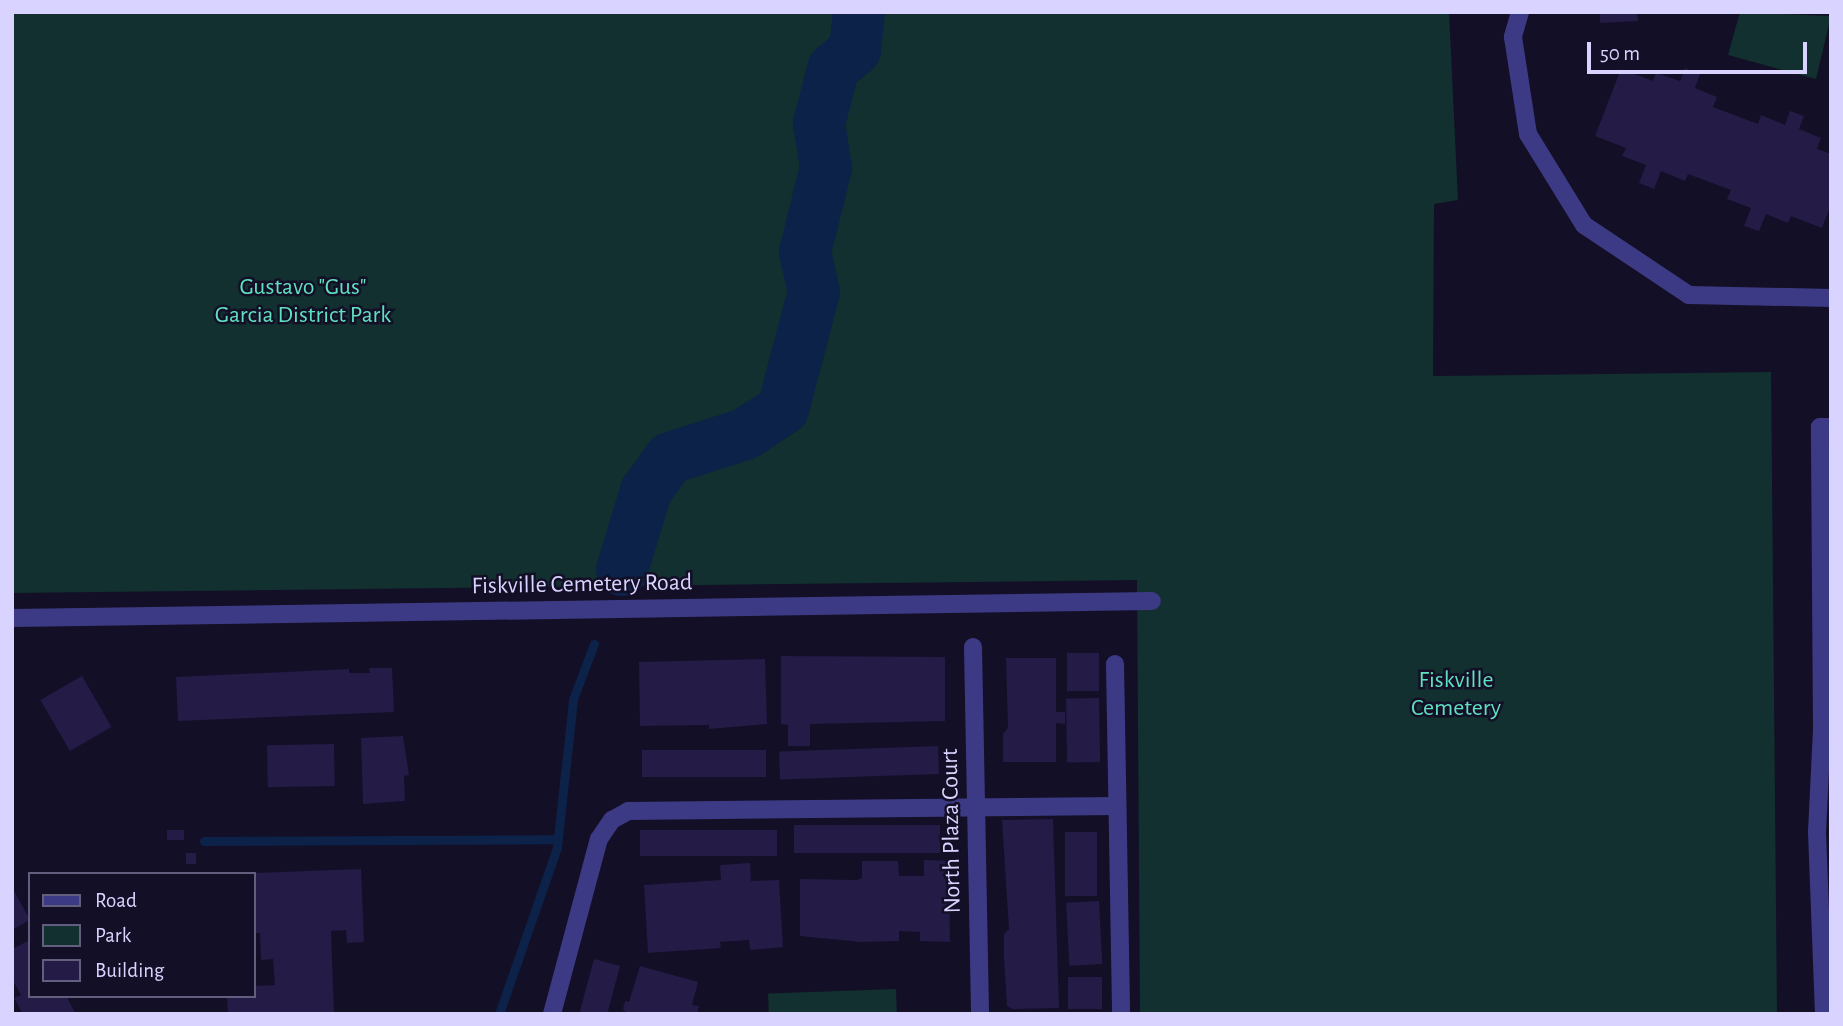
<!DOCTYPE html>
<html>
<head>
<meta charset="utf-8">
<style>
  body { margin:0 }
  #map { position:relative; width:1843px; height:1026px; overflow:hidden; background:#130f26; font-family:"Alegreya Sans",sans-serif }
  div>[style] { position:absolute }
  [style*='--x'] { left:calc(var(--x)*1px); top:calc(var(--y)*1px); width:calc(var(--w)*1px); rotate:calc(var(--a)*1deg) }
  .green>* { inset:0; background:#12302f; transform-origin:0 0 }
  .stream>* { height:9px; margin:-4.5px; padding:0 4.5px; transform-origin:4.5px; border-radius:4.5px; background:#0c2248 }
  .river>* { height:52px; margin:-26px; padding:0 26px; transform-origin:26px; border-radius:26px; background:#0c2248 }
  .building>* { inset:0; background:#241b47; transform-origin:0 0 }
  .minor>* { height:18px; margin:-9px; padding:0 9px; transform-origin:9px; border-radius:9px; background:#3d3a85 }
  span { translate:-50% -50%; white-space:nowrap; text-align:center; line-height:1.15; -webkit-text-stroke:5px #130f26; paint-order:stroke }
  .park-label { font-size:24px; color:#5fe0c0 }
  .street-label { font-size:24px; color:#d9d4ff }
  .frame { position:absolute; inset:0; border:14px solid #d9d4ff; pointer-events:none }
  .legend { position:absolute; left:28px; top:872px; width:228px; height:126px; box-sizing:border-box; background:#130f26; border:2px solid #625e7d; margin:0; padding:9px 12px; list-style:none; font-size:21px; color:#d9d4ff }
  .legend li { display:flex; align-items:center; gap:14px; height:35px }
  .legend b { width:35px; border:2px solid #625e7d }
  .scale { position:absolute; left:1587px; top:42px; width:220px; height:32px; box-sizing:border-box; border:4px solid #d9d4ff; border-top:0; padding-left:9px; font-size:21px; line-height:24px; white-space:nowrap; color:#d9d4ff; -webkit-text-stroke:5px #130f26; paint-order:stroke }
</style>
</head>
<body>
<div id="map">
  <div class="green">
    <div style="clip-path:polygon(12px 12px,1449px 12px,1458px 200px,1434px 204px,1433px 376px,1771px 372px,1777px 1014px,1140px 1014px,1137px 580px,12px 593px)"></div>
    <div style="clip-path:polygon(1740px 12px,1831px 16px,1816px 79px,1728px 55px)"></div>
    <div style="left:896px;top:989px;width:25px;height:128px;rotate:88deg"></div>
  </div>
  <div class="stream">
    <div style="--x:204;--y:841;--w:354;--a:-0.3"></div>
    <div style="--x:499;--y:1014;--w:177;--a:-70.8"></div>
    <div style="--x:557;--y:847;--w:149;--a:-83.8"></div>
    <div style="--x:573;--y:699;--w:59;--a:-69.1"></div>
  </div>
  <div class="river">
    <div style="--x:622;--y:570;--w:83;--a:-73.1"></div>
    <div style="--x:646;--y:491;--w:41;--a:-54"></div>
    <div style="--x:670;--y:458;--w:79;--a:-17.7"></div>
    <div style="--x:745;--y:434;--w:45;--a:-33.3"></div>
    <div style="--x:783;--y:409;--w:121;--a:-75.2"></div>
    <div style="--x:814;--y:292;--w:41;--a:-102.7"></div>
    <div style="--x:805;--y:252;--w:87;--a:-76"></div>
    <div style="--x:826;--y:168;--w:45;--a:-99"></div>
    <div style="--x:819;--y:124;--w:57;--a:-75.7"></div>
    <div style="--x:833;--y:69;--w:29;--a:-41"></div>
    <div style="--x:855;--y:50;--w:38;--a:-84"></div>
  </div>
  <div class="building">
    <div style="clip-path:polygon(1600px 12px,1637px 12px,1638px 21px,1600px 23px)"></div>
    <div style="clip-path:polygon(1685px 68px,1700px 74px,1695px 88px,1717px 97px,1713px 107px,1758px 124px,1761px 115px,1785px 125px,1790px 111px,1804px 116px,1799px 129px,1821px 138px,1817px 149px,1831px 154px,1831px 204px,1822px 228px,1791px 216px,1788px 223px,1766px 214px,1759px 231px,1744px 226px,1751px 208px,1727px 199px,1731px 190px,1688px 174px,1685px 181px,1661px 171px,1654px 189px,1639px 183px,1646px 165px,1622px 156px,1626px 148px,1595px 136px,1621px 69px,1653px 81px,1656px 73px,1680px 81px)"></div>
    <div style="left:1067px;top:653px;width:32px;height:38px"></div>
    <div style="clip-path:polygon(781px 656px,945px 657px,945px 721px,810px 724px,810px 746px,788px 746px,788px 725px,781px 724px)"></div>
    <div style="clip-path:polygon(1006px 658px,1056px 658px,1056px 712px,1065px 712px,1065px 724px,1056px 723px,1056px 762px,1003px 762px,1003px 734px,1008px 728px)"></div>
    <div style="clip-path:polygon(765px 659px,767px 724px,709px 729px,709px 725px,640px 726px,639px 662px)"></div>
    <div style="clip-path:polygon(369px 668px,392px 668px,394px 712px,178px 721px,176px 677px,349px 669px,349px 673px,370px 673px)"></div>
    <div style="left:82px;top:676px;width:59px;height:48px;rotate:60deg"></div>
    <div style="left:1099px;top:698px;width:64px;height:33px;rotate:89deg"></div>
    <div style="clip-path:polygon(403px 736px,409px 775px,404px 776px,405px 801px,363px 804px,361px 738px)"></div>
    <div style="left:334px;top:744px;width:42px;height:67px;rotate:89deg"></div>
    <div style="left:938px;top:746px;width:28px;height:159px;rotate:88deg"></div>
    <div style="left:642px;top:750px;width:124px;height:27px"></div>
    <div style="clip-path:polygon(1053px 819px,1059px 1008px,1013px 1009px,1007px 1006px,1004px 959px,1004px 934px,1009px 929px,1002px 820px)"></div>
    <div style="left:940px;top:825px;width:28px;height:146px;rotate:90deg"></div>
    <div style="left:167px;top:830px;width:17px;height:10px"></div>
    <div style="left:777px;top:830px;width:26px;height:137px;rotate:90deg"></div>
    <div style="left:1065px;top:832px;width:32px;height:64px"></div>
    <div style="left:186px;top:853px;width:10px;height:11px"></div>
    <div style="clip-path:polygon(924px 860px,949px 861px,950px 942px,920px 941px,920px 932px,899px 931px,899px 941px,861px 942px,800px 936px,800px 879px,857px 880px,862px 878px,862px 861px,898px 861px,899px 876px,924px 876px)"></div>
    <div style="clip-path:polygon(750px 863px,751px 881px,779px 880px,783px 947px,750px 950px,749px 940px,720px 942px,721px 948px,648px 953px,644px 885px,721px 880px,720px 865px)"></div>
    <div style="clip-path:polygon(361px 869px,364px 942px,347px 943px,346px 930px,331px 931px,334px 1014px,228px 1014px,227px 996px,254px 996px,254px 986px,275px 985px,273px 959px,261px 960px,260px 933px,254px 933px,254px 873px)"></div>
    <div style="clip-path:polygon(12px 887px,30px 920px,12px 930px)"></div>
    <div style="left:1099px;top:901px;width:63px;height:33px;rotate:87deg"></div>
    <div style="clip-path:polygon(30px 940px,30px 996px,66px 996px,76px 1014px,23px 1014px,14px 998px,21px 995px,12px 979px,12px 949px)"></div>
    <div style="left:594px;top:959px;width:27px;height:57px;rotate:15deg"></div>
    <div style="clip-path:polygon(640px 966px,698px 982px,692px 1005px,699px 1006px,697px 1014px,627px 1014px,623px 1009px,625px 1001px,629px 1002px)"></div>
    <div style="left:1068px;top:977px;width:34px;height:32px"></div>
  </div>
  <div class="minor">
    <div style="--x:1520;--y:12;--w:26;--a:106"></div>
    <div style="--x:1513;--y:37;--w:98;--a:81.2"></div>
    <div style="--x:1528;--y:134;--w:107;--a:58.4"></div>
    <div style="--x:1584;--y:225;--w:126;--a:33.7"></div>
    <div style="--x:1689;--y:295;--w:142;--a:1.2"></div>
    <div style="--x:12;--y:618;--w:1140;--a:-0.85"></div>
    <div style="--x:973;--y:647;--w:367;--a:88.9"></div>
    <div style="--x:1115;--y:664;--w:350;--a:89"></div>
    <div style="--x:552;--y:1014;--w:181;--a:-75"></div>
    <div style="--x:599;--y:839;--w:23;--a:-56"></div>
    <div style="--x:612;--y:820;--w:18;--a:-29"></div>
    <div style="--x:628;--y:811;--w:489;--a:-0.6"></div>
    <div style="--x:1824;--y:1014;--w:182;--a:-92.2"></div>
    <div style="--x:1817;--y:832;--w:102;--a:-87.2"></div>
    <div style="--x:1822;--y:730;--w:303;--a:-90.4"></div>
    <div style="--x:1820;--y:427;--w:11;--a:0"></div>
  </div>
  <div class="park-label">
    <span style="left:303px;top:302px">Gustavo "Gus"<br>Garcia District Park</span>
    <span style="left:1456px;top:695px">Fiskville<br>Cemetery</span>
  </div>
  <div class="street-label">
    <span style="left:582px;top:585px;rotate:-1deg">Fiskville Cemetery Road</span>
    <span style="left:952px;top:831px;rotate:-91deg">North Plaza Court</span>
  </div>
  <div class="frame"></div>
  <ul class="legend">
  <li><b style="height:9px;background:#3d3a85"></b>Road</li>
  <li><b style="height:19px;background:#12302f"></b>Park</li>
  <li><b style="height:19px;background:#241b47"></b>Building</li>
  </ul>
  <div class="scale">50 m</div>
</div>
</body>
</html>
